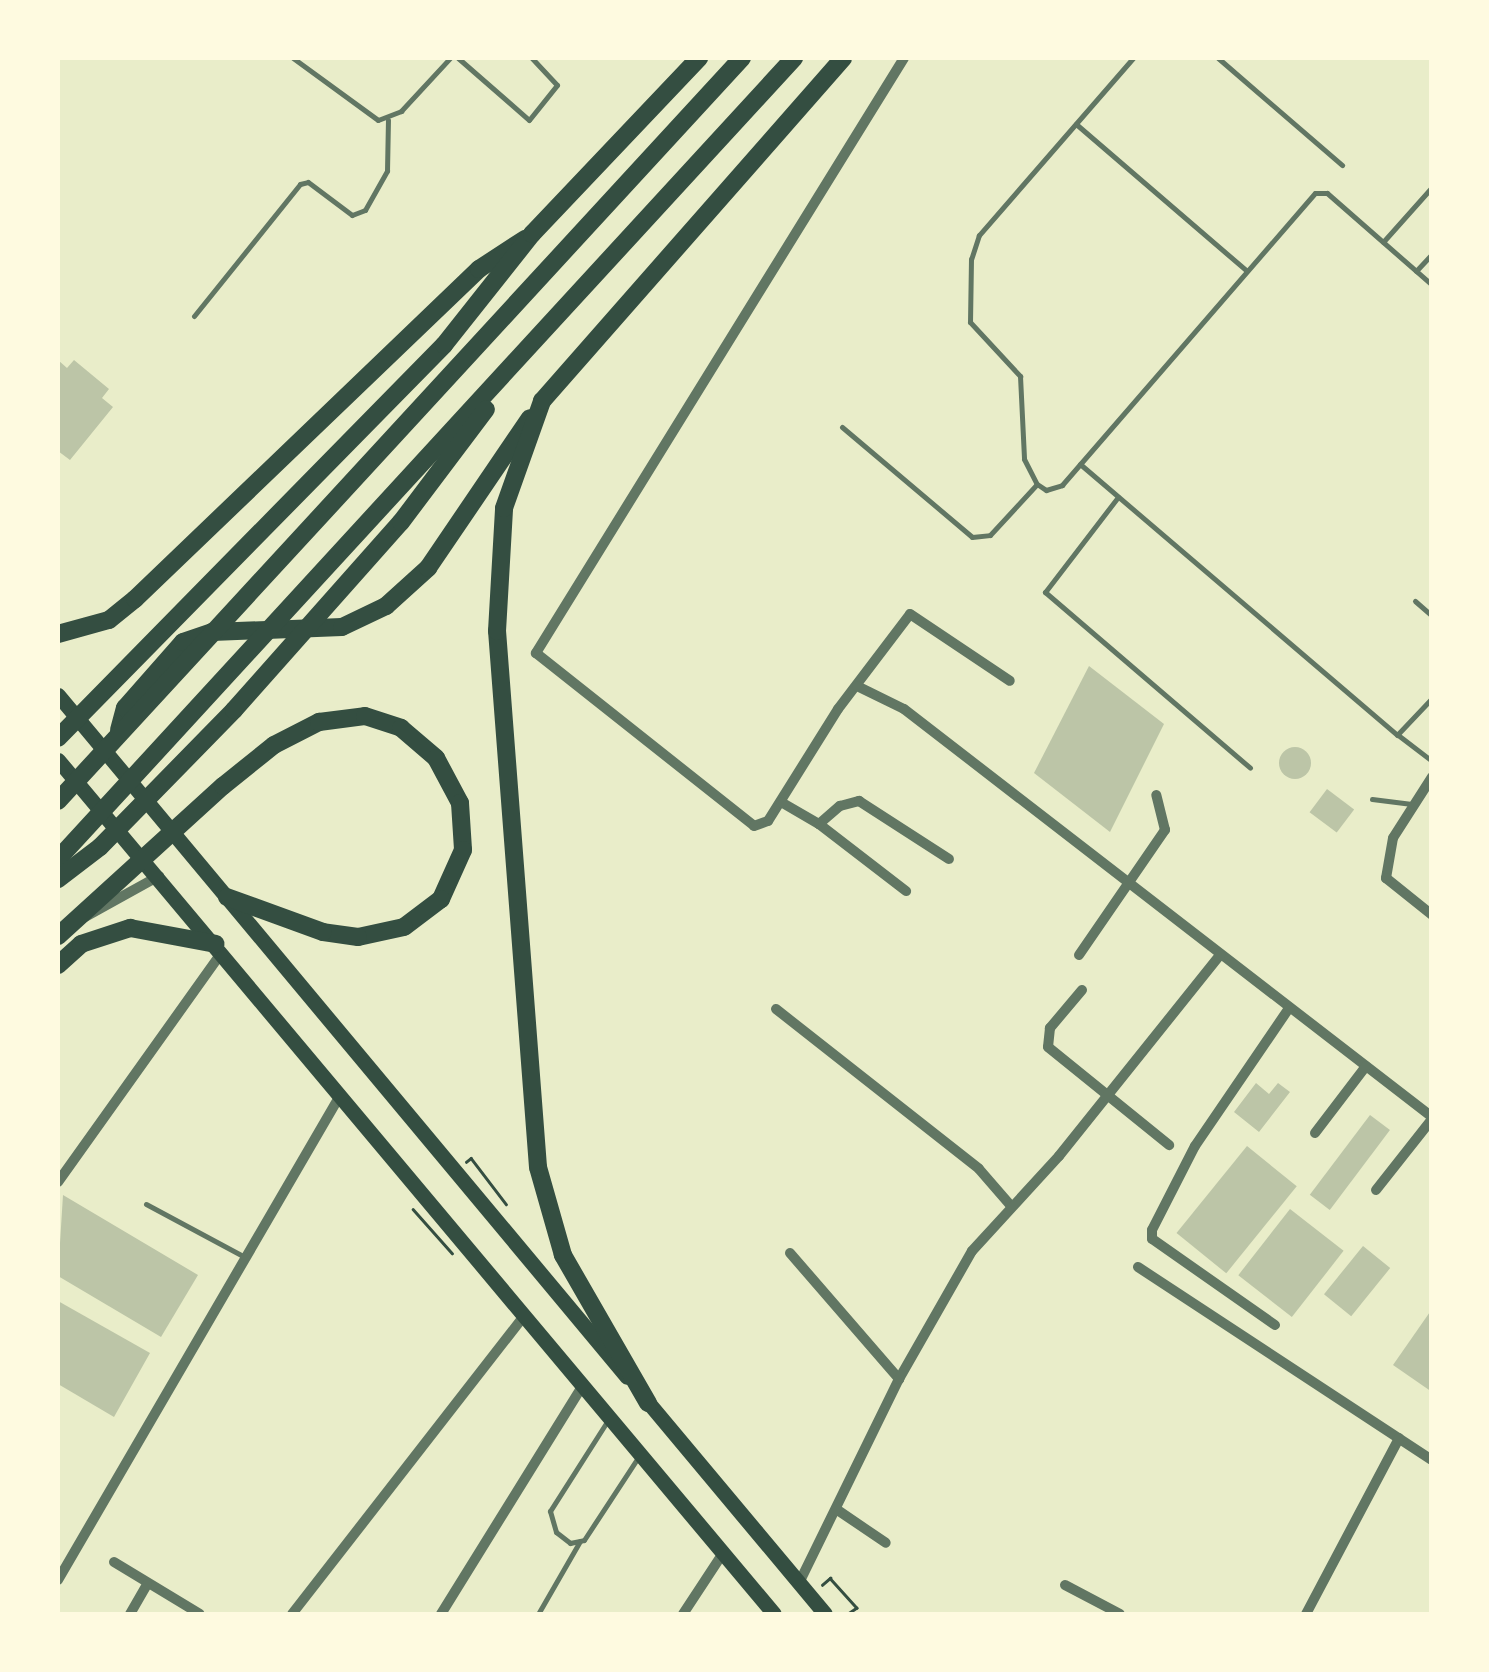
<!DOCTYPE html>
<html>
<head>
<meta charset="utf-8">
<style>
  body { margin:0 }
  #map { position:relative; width:1489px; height:1672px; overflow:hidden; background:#e9edc9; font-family:Mulish,sans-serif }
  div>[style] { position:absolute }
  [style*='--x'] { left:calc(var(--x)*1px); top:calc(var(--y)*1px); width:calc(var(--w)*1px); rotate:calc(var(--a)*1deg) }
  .building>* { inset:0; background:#bcc5a7; transform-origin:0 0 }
  .round { border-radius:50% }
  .path>* { height:2.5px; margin:-1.25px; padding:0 1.25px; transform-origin:1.25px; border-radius:1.25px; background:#344e41 }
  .service>* { height:5px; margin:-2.5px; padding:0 2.5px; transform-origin:2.5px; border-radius:2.5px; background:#617663 }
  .minor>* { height:10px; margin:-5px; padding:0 5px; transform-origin:5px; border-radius:5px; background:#617663 }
  .primary>* { height:15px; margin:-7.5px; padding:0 7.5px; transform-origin:7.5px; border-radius:7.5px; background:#344e41 }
  .motorway>* { height:18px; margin:-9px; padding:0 9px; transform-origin:9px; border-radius:9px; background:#344e41 }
  span { translate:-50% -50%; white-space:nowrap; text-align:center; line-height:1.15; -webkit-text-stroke:8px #fefae0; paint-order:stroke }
  .frame { position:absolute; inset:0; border:60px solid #fefae0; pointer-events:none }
</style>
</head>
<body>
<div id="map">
  <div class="building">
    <div style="clip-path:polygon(58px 360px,67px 368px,74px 360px,109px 389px,102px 398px,113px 407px,70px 460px,58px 451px)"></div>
    <div style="clip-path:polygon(1089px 666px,1164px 724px,1110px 832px,1034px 773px)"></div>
    <div class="round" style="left:1279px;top:747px;width:32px;height:32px"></div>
    <div style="left:1327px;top:789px;width:34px;height:29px;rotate:37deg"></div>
    <div style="clip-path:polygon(1256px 1083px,1269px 1094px,1278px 1083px,1290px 1092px,1259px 1132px,1234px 1112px)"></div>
    <div style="left:1370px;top:1115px;width:25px;height:100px;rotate:37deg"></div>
    <div style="left:1247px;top:1146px;width:64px;height:112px;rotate:39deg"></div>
    <div style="clip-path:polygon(63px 1195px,198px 1275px,161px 1337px,58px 1276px)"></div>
    <div style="left:1290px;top:1209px;width:68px;height:84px;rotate:38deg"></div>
    <div style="left:1363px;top:1246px;width:35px;height:62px;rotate:39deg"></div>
    <div style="clip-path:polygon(58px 1301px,150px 1353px,114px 1417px,58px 1384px)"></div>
    <div style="clip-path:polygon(1432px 1309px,1432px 1392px,1393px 1365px)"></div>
  </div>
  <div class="path">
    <div style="--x:466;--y:1162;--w:6;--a:-39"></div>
    <div style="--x:471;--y:1158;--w:58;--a:52.7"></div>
    <div style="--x:413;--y:1209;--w:59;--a:48.4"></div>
    <div style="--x:822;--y:1585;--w:11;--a:-41"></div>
    <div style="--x:830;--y:1578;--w:40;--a:48"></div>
    <div style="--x:857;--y:1608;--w:11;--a:146"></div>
  </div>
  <div class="service">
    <div style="--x:293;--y:58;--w:105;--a:36.1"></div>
    <div style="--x:378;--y:120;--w:25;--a:-21"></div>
    <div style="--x:401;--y:111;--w:72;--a:-47.2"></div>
    <div style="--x:458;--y:58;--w:94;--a:41.1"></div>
    <div style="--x:529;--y:120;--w:45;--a:-51.3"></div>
    <div style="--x:557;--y:85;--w:37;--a:-133"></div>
    <div style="--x:1133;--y:58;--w:235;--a:131"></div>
    <div style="--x:979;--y:235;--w:25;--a:108"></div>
    <div style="--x:971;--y:259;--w:63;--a:90.9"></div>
    <div style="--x:970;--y:322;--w:74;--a:47.2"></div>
    <div style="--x:1020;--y:376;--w:83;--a:87.2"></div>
    <div style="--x:1024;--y:459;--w:28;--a:63"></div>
    <div style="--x:1037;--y:484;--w:11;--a:34"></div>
    <div style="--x:1046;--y:490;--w:17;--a:-17"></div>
    <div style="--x:1062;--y:485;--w:386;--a:-49.1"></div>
    <div style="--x:1315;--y:193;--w:12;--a:0"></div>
    <div style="--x:1327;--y:193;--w:140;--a:41.2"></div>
    <div style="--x:1218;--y:58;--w:164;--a:40.8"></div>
    <div style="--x:1076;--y:124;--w:225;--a:40.7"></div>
    <div style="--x:1383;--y:242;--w:74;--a:-48.3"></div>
    <div style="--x:1416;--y:271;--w:23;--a:-47"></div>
    <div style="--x:194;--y:316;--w:169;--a:-51.2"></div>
    <div style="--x:300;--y:184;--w:8;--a:-14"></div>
    <div style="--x:308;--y:182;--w:55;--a:36.9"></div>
    <div style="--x:352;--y:215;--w:14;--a:-21"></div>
    <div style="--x:365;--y:210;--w:45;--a:-60.6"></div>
    <div style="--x:387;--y:171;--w:51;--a:-88.9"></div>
    <div style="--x:842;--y:427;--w:170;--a:40.2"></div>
    <div style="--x:972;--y:537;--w:18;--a:-6"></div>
    <div style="--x:990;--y:535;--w:69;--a:-47.3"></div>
    <div style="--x:1080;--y:464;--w:417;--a:40.5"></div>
    <div style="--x:1397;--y:735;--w:51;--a:-46.6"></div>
    <div style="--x:1118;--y:497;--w:120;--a:127.5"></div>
    <div style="--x:1045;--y:592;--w:270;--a:40.6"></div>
    <div style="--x:1415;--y:601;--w:23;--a:41"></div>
    <div style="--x:1398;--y:735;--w:43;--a:37.4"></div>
    <div style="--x:1372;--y:799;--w:40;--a:7.1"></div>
    <div style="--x:146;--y:1204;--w:110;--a:28.2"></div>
    <div style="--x:608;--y:1420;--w:108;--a:122.5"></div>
    <div style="--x:550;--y:1511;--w:22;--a:74"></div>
    <div style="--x:556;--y:1532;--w:18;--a:38"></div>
    <div style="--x:570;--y:1543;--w:14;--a:-12"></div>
    <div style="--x:584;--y:1540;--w:97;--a:-56.8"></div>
    <div style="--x:538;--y:1614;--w:84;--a:-60.1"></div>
  </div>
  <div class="minor">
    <div style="--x:904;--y:58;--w:700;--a:121.74"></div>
    <div style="--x:536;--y:653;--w:278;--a:38.4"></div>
    <div style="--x:754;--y:826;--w:15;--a:-20"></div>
    <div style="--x:768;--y:821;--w:132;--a:-58"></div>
    <div style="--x:838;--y:709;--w:119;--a:-52.8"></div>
    <div style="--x:910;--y:614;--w:120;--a:33.8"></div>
    <div style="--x:857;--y:686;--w:52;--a:26.1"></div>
    <div style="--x:904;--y:709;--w:667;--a:37.69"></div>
    <div style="--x:1432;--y:777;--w:72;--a:122.6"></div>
    <div style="--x:1393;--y:838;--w:41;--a:99.9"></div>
    <div style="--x:1386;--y:878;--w:59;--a:38.8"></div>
    <div style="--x:781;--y:802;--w:44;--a:30.1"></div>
    <div style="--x:819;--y:824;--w:28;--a:-41"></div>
    <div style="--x:840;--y:806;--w:20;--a:-15"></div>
    <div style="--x:859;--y:801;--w:107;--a:32.8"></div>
    <div style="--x:819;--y:824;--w:110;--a:37.6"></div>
    <div style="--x:83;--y:918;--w:87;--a:-28.9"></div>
    <div style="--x:1079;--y:955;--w:152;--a:-55.5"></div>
    <div style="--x:1165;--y:830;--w:36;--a:-104"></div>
    <div style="--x:1082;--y:990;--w:50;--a:130.1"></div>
    <div style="--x:1050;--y:1028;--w:19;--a:96"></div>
    <div style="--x:1048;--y:1047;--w:156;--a:39"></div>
    <div style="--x:776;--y:1009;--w:258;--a:38.2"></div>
    <div style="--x:979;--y:1169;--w:49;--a:49.1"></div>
    <div style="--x:1315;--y:1133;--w:84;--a:-52.7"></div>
    <div style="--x:58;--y:1182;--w:282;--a:-54.5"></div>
    <div style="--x:1376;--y:1190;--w:90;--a:-51.7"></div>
    <div style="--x:790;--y:1253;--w:167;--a:49.1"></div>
    <div style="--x:1138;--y:1267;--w:352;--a:33.3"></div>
    <div style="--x:1275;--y:1325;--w:150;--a:-145"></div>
    <div style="--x:1152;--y:1239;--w:9;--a:-90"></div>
    <div style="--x:1152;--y:1230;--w:94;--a:-62.9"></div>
    <div style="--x:1195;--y:1146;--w:167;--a:-55.7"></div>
    <div style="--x:836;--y:1509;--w:60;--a:34.2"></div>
    <div style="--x:114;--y:1562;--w:100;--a:31.2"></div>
    <div style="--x:58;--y:1580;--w:562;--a:-59.79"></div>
    <div style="--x:799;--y:1583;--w:227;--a:-63.9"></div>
    <div style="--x:899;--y:1379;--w:147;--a:-60.3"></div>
    <div style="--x:972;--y:1251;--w:129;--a:-47.5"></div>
    <div style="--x:1059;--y:1156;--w:258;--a:-51.3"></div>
    <div style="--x:1065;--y:1585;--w:62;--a:27.8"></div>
    <div style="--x:130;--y:1614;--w:34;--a:-60"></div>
    <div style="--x:292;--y:1614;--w:379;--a:-52.1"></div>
    <div style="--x:441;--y:1614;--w:269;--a:-58.2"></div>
    <div style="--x:683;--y:1614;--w:73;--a:-56.7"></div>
    <div style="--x:1306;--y:1614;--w:199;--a:-62.1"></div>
  </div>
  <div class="primary">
    <div style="--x:58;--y:695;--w:888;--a:50.16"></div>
    <div style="--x:58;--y:760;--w:1114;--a:50.02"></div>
    <div style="--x:642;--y:1395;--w:285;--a:50.1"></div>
  </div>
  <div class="motorway">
    <div style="--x:58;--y:634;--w:53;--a:-15.4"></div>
    <div style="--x:109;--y:620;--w:33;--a:-39"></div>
    <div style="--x:135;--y:599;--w:477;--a:-43.8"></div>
    <div style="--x:479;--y:269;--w:55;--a:-33.1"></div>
    <div style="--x:119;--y:730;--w:23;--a:-75"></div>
    <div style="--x:125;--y:708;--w:88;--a:-48.7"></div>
    <div style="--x:183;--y:642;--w:31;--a:-19"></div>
    <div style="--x:212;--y:632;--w:130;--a:-2.2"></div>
    <div style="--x:342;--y:627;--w:49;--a:-25.5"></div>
    <div style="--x:386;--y:606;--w:57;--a:-42.1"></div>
    <div style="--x:428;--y:568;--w:181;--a:-55.8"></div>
    <div style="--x:58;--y:738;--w:551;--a:-45.51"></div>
    <div style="--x:444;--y:345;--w:142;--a:-51.6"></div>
    <div style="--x:532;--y:234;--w:243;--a:-46.5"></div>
    <div style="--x:58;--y:801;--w:1010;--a:-47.37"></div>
    <div style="--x:58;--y:859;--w:1088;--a:-47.42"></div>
    <div style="--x:58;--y:879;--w:53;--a:-37.3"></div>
    <div style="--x:100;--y:847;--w:192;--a:-45.6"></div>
    <div style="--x:234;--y:710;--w:251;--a:-48.4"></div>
    <div style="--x:401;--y:522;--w:141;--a:-53"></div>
    <div style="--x:58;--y:936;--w:223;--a:-42.3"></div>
    <div style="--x:223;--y:786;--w:65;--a:-38.8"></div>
    <div style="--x:274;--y:745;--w:51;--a:-27.1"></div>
    <div style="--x:319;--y:722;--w:46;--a:-7.4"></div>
    <div style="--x:365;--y:716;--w:38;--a:18"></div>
    <div style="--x:401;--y:728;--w:46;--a:40.6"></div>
    <div style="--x:436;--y:758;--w:51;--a:61.9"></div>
    <div style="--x:460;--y:803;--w:47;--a:86.3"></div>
    <div style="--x:463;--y:850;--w:54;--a:114.2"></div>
    <div style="--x:441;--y:899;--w:46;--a:142.9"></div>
    <div style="--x:404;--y:927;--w:47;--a:167.7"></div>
    <div style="--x:358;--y:937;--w:35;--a:-172"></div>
    <div style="--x:323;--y:932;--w:102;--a:-160"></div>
    <div style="--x:58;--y:965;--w:31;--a:-42"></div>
    <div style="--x:81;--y:944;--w:52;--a:-18.1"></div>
    <div style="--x:130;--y:928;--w:87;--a:10.5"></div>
    <div style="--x:648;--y:1403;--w:171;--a:-119.9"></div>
    <div style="--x:563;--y:1255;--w:91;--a:-105.9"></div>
    <div style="--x:538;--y:1167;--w:538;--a:-94.37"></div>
    <div style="--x:497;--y:631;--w:123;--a:-86.7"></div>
    <div style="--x:504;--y:508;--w:114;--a:-70.4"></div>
    <div style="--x:542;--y:401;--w:456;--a:-48.7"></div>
  </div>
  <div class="frame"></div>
</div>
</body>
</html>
